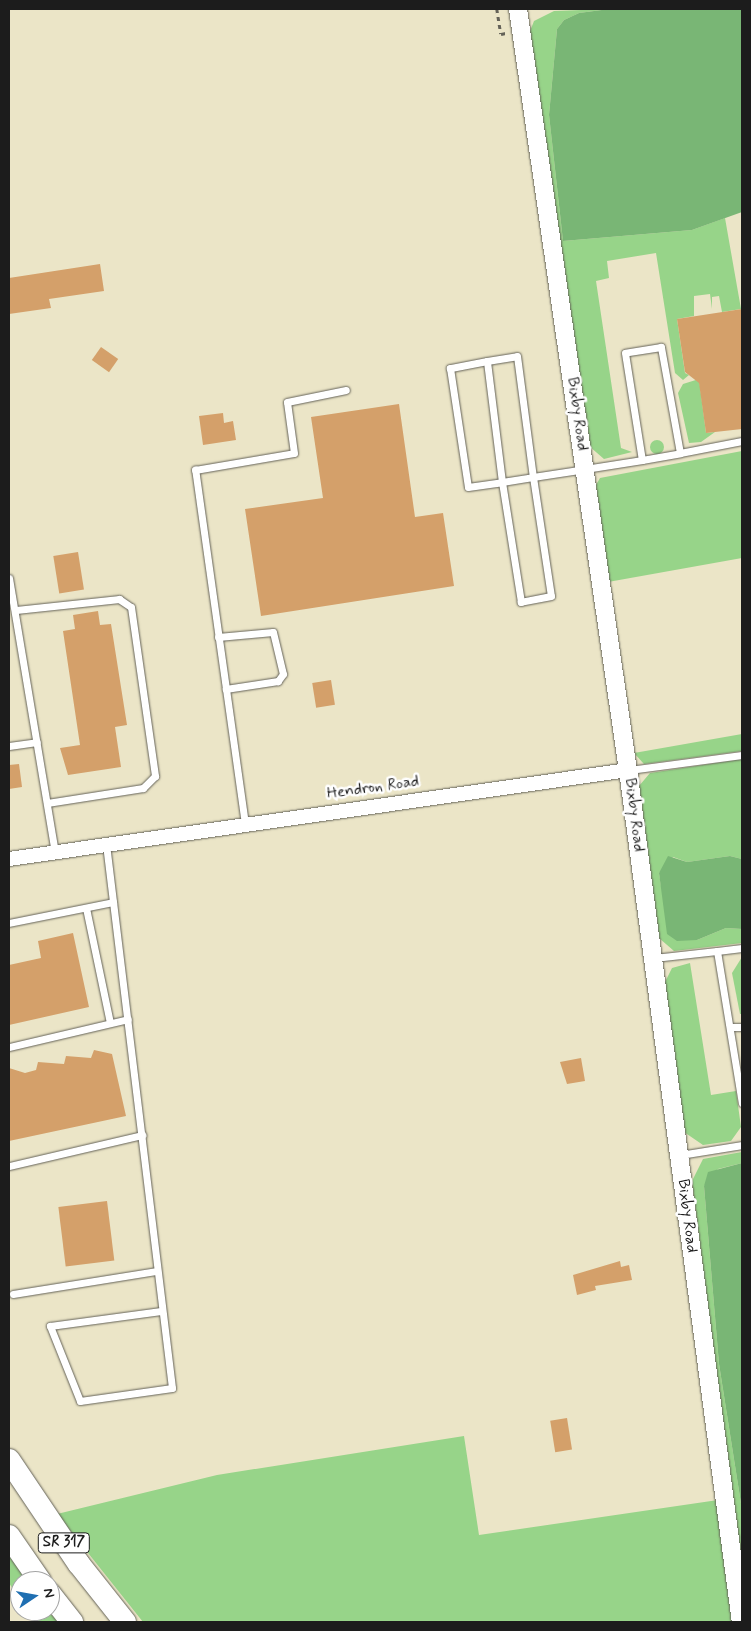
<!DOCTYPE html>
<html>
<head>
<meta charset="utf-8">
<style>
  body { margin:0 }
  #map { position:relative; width:751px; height:1631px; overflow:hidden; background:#ebe5c7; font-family:Mynerve,sans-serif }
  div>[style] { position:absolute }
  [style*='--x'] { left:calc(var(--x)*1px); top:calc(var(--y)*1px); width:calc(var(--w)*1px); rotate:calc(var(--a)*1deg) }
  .green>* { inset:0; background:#97d489 }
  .round { border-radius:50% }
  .forest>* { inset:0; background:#79b675 }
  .building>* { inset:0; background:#d4a06a; transform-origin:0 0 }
  .path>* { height:2.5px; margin-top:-1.25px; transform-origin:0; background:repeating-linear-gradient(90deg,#646258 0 4px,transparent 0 8px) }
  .roads { filter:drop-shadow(0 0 1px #646258) drop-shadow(0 0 1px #646258) }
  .service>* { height:7px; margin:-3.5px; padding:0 3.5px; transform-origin:3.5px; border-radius:3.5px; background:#fff }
  .minor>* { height:14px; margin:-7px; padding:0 7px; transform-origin:7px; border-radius:7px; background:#fff }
  .tertiary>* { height:18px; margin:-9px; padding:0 9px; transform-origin:9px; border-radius:9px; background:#fff }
  .primary>* { height:22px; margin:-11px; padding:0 11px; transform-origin:11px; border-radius:11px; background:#fff }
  span { translate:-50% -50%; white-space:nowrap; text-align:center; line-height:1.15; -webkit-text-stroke:5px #fff; paint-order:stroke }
  .shield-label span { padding:1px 4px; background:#fff; border:1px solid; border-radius:4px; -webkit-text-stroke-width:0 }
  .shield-label { font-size:15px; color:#1c1c1c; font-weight:700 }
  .street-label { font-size:16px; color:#1c1c1c }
  .frame { position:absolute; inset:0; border:10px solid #1c1c1c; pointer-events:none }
  .north { position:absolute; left:10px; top:1571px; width:50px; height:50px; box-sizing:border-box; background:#fff; border:1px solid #a4a4a4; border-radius:50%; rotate:78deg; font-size:14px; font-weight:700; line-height:20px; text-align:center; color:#1c1c1c }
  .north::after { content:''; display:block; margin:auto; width:18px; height:22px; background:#1f6fb2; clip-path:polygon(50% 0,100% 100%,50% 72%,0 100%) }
</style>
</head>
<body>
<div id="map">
  <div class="green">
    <div style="clip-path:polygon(609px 9px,579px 13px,564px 20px,557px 29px,549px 115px,563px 241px,692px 230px,725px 218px,741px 309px,722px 312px,719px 296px,712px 297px,712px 309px,710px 294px,694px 296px,694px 316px,677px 319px,685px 373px,689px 375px,683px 380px,675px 373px,656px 253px,607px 261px,609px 278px,596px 281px,621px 448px,632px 452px,604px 459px,589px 446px,529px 34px,534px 21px,554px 11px)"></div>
    <div style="clip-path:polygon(699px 379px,706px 433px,715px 432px,701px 442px,689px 443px,678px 393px,683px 384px)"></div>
    <div class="round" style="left:650px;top:440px;width:14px;height:14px"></div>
    <div style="clip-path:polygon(742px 451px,742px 558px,608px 582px,596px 485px,600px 478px)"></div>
    <div style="clip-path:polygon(742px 734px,742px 751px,644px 764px,634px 753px)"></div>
    <div style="clip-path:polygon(742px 759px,742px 859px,730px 856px,687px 862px,673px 857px,659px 873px,661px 886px,697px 940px,726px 928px,742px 929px,742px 943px,674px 951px,659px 938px,639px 786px,650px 773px)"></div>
    <div style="clip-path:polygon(742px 957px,742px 1014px,740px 1014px,732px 973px)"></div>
    <div style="clip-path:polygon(690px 963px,711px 1095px,736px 1091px,741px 1127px,731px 1141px,703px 1145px,684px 1132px,665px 996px,665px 982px,672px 968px)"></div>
    <div style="clip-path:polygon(742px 1152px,742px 1163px,718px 1169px,704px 1186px,719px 1364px,742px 1510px,742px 1579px,692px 1181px,703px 1159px)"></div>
    <div style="clip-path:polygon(464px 1436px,479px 1535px,718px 1500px,734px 1622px,143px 1622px,57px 1514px,217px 1475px)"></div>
    <div style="clip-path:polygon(9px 1555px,27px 1581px,20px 1581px,20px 1600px,9px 1583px)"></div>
    <div style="clip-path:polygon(28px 1611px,48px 1611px,58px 1622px,36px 1622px)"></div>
  </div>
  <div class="forest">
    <div style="clip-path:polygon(609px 9px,742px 9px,742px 212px,692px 230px,563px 241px,549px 115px,557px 29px,564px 20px,579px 13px)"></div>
    <div style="clip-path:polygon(668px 856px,687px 862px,730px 856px,742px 859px,742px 929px,726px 928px,697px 940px,677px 941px,667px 934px,659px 873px)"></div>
    <div style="clip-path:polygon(742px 1163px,742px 1510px,719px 1364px,704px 1186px,708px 1172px)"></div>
  </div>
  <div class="building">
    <div style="clip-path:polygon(100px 264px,104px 291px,49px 299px,51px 308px,9px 314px,9px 278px)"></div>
    <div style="clip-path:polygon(742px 309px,742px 429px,706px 433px,699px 383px,685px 372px,677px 319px)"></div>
    <div style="left:101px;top:347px;width:21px;height:16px;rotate:35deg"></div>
    <div style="clip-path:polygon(399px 404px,415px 517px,443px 513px,454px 586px,261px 616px,245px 509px,323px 498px,311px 417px)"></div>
    <div style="clip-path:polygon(223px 413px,224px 423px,233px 421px,236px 440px,203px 445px,199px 416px)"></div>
    <div style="left:78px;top:552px;width:38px;height:25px;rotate:81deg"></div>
    <div style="clip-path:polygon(98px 611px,100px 625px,111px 624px,127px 725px,115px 727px,121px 767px,68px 775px,60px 748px,80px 745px,63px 631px,75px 629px,73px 615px)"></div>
    <div style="left:331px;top:680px;width:25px;height:19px;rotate:81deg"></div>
    <div style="clip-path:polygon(19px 764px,22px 787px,9px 789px,9px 765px)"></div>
    <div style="clip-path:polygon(73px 933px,89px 1007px,9px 1025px,9px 965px,41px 958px,38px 941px)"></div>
    <div style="clip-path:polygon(94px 1050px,112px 1054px,126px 1116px,9px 1141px,9px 1068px,25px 1073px,36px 1070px,38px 1062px,64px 1064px,66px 1056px,91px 1058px)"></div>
    <div style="clip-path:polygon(581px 1058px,585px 1081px,567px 1084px,560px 1062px)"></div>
    <div style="left:107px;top:1201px;width:60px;height:49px;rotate:83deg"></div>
    <div style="clip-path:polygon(620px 1261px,621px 1267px,629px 1265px,632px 1280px,595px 1286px,596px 1290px,577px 1295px,573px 1275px)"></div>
    <div style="left:567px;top:1418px;width:32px;height:17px;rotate:81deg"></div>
  </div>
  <div class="path">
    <div style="--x:497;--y:9;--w:25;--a:81"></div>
    <div style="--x:501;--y:34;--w:5;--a:-11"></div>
  </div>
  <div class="roads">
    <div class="service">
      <div style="--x:487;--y:361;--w:30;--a:-9"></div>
      <div style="--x:517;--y:356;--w:122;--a:82.5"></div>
      <div style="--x:533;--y:477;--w:120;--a:81.4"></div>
      <div style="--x:551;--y:596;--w:31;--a:169"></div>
      <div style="--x:521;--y:602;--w:121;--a:-99"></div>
      <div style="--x:502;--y:482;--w:122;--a:-97.1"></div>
      <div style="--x:487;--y:361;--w:38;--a:169"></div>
      <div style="--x:450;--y:368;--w:120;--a:81.4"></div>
      <div style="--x:468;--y:487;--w:34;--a:-8"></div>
      <div style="--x:502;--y:482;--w:31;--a:-9"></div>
      <div style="--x:533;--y:477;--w:53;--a:-8.7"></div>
      <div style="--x:585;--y:469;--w:58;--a:-9"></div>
      <div style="--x:642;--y:460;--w:39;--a:-10"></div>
      <div style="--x:680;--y:453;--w:108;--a:-100.2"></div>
      <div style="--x:661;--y:347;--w:36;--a:171"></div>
      <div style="--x:625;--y:353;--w:108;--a:81"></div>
      <div style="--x:680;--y:453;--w:63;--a:-11"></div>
      <div style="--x:9;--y:578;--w:278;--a:80.5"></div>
      <div style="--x:16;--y:610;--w:104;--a:-6.1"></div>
      <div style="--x:119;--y:599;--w:14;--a:34"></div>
      <div style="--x:131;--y:607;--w:171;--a:81.9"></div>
      <div style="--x:155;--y:776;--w:17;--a:135"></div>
      <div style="--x:143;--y:788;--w:97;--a:171.1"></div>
      <div style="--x:218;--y:637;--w:55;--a:-5.2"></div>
      <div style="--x:273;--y:632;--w:43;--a:76.6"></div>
      <div style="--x:283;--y:674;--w:9;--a:126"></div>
      <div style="--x:278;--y:681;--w:53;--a:171.3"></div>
      <div style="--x:9;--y:746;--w:28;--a:-8"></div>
      <div style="--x:629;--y:770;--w:114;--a:-7.6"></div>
      <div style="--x:245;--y:824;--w:358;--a:-98"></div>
      <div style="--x:195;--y:470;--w:100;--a:-9.7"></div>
      <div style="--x:294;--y:453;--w:51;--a:-97.8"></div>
      <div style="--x:287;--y:402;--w:60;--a:-11.5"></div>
      <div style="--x:106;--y:844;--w:548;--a:83.08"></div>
      <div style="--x:172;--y:1388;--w:93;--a:172"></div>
      <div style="--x:80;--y:1401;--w:81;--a:-111.8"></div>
      <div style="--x:50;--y:1326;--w:112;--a:-7.7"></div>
      <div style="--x:86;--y:908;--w:117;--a:78.2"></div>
      <div style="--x:9;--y:923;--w:106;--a:-11.4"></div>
      <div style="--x:717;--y:951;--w:25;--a:-7"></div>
      <div style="--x:654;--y:958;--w:63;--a:-6.3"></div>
      <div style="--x:717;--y:951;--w:154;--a:80.7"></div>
      <div style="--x:730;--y:1027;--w:12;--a:0"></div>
      <div style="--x:9;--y:1047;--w:122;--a:-13.2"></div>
      <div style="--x:680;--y:1155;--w:63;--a:-9.2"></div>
      <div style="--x:9;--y:1166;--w:137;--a:-13.1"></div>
      <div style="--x:13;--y:1294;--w:146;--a:-9.1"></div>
    </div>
    <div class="minor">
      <div style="--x:9;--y:859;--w:625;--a:-8.18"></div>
    </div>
    <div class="tertiary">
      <div style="--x:518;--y:9;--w:769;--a:81.78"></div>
      <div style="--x:628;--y:770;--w:859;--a:82.45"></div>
    </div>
    <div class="primary">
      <div style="--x:9;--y:1460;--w:125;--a:56.1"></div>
      <div style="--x:79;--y:1564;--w:74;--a:51.6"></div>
      <div style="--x:9;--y:1536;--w:55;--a:55.4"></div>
      <div style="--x:50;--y:1594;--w:36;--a:52"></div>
    </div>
  </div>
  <div class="shield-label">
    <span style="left:64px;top:1543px">SR 317</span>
  </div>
  <div class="street-label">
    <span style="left:577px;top:414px;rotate:82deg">Bixby Road</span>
    <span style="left:373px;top:788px;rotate:-8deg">Hendron Road</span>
    <span style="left:634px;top:815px;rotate:83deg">Bixby Road</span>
    <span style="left:687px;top:1216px;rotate:83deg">Bixby Road</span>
  </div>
  <div class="frame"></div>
  <div class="north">N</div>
</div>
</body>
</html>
